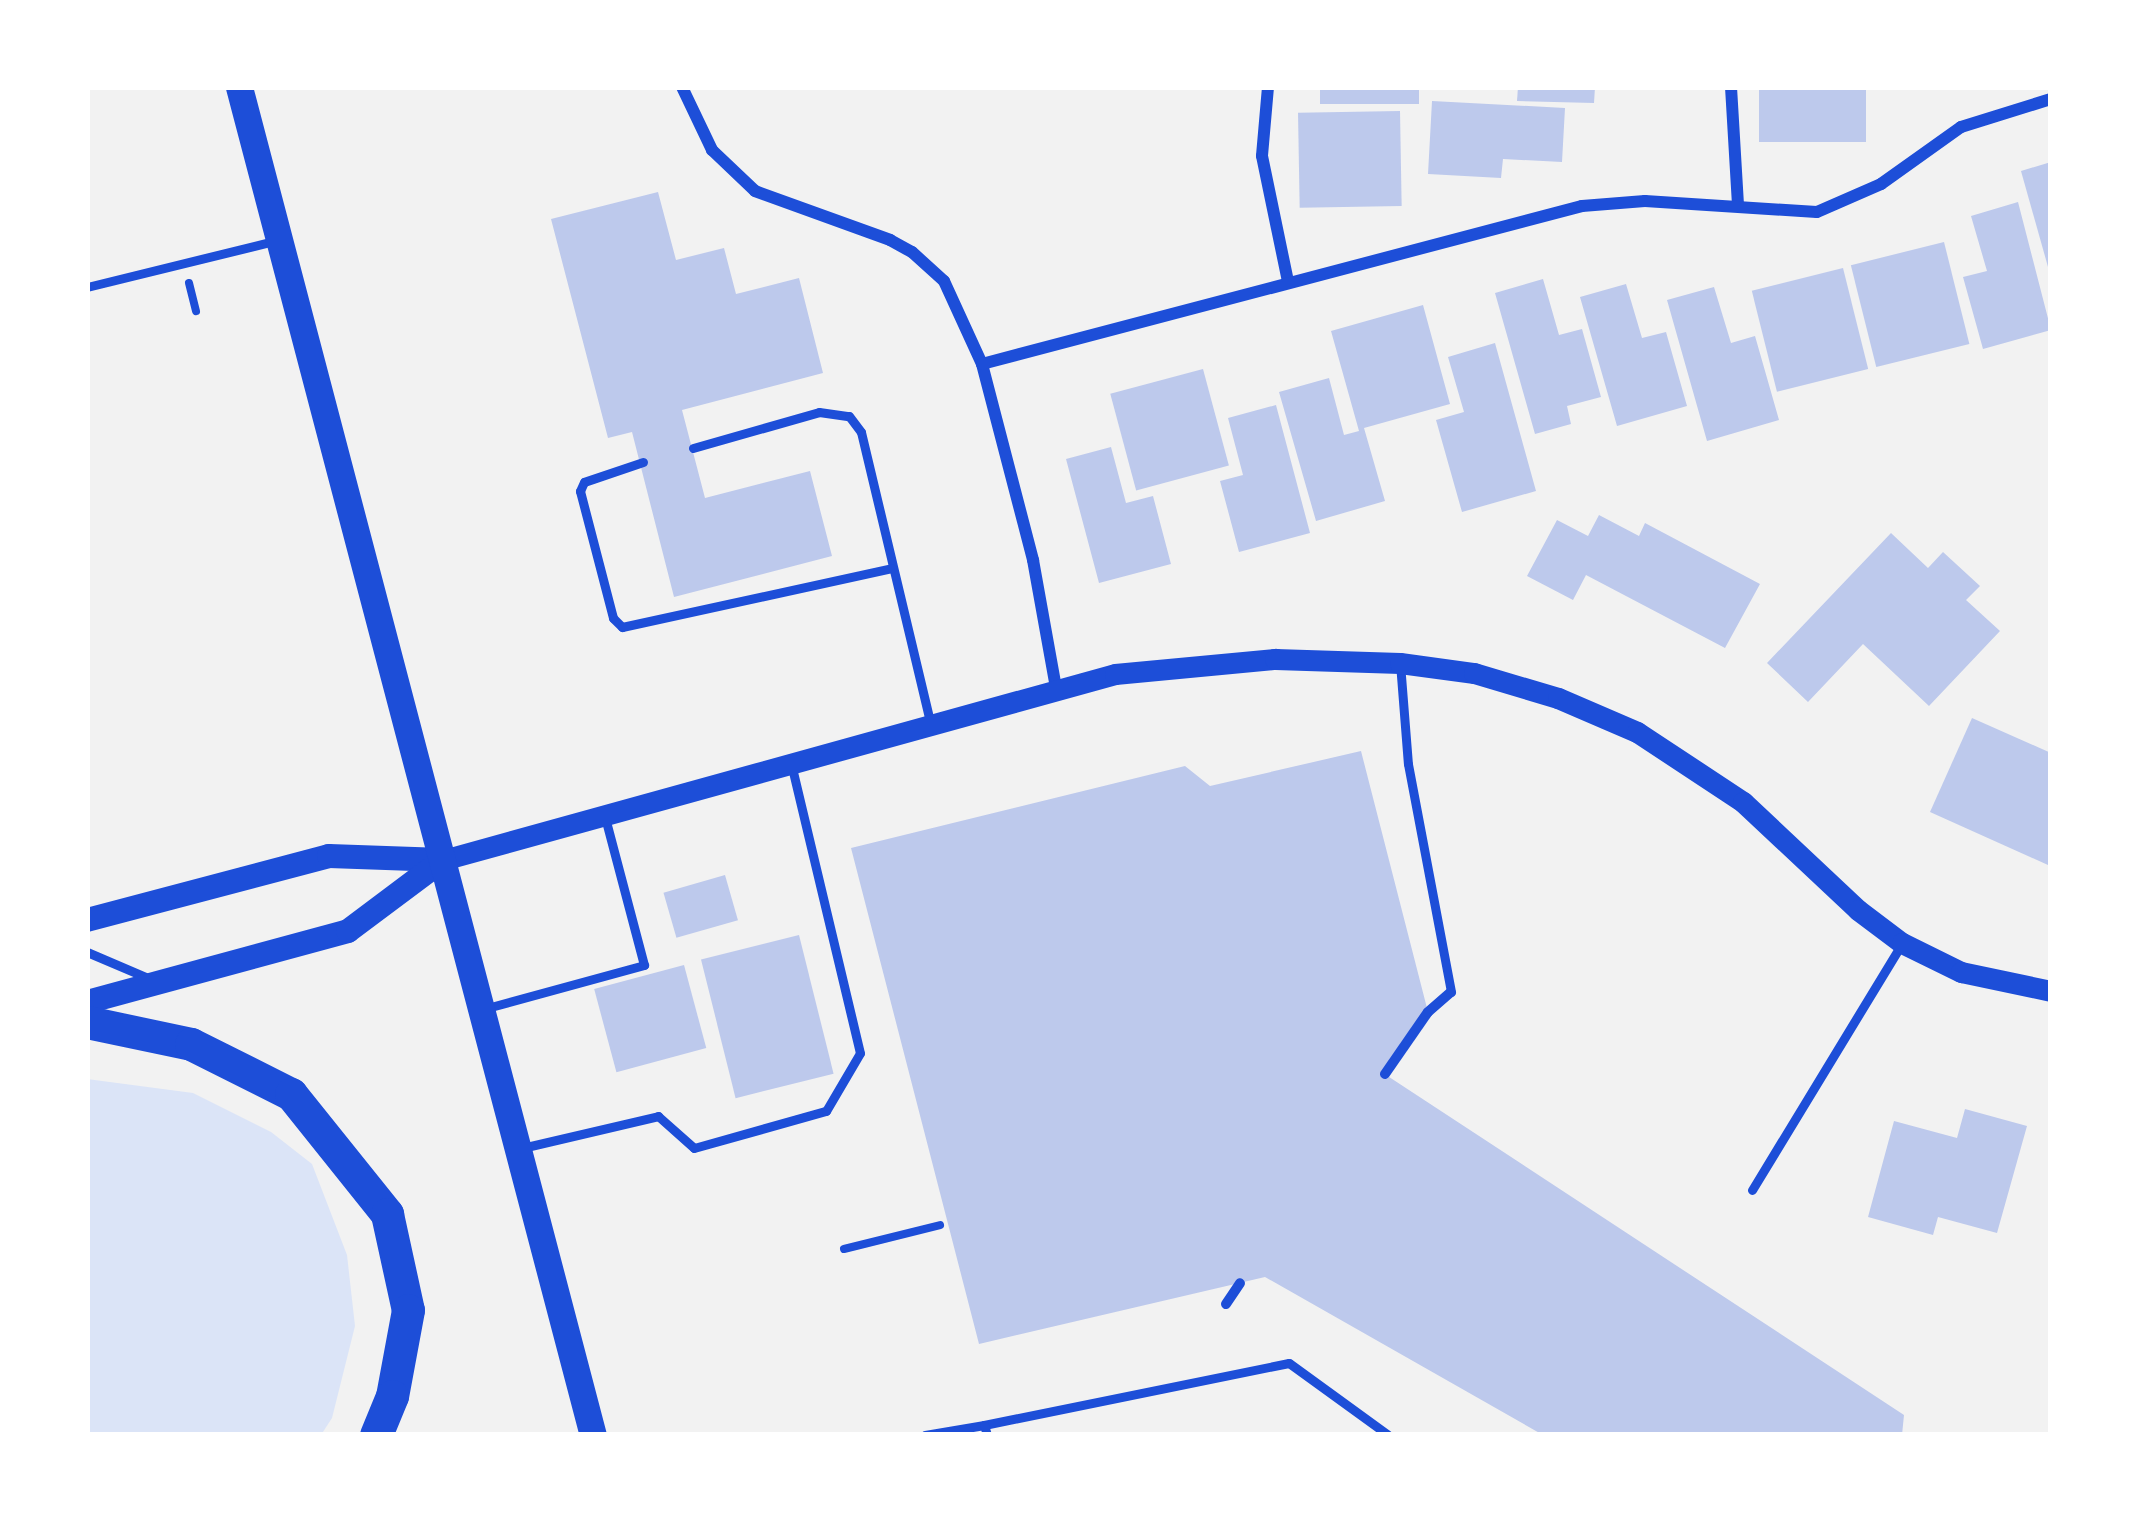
<!DOCTYPE html>
<html>
<head>
<meta charset="utf-8">
<style>
  body { margin:0 }
  #map { position:relative; width:2138px; height:1522px; overflow:hidden; background:#f2f2f2; font-family:"Crimson Pro",serif }
  div>[style] { position:absolute }
  [style*='--x'] { left:calc(var(--x)*1px); top:calc(var(--y)*1px); width:calc(var(--w)*1px); rotate:calc(var(--a)*1deg) }
  .green>* { inset:0; background:#dbe4f7 }
  .building>* { inset:0; background:#bdc9ec; transform-origin:0 0 }
  .path>* { height:8px; margin:-4px; padding:0 4px; transform-origin:4px; border-radius:4px; background:#1d4ed8 }
  .service>* { height:9px; margin:-4.5px; padding:0 4.5px; transform-origin:4.5px; border-radius:4.5px; background:#1d4ed8 }
  .pedestrian>* { height:10px; margin:-5px; padding:0 5px; transform-origin:5px; border-radius:5px; background:#1d4ed8 }
  .minor>* { height:12px; margin:-6px; padding:0 6px; transform-origin:6px; border-radius:6px; background:#1d4ed8 }
  .tertiary>* { height:21px; margin:-10.5px; padding:0 10.5px; transform-origin:10.5px; border-radius:10.5px; background:#1d4ed8 }
  .secondary>* { height:24px; margin:-12px; padding:0 12px; transform-origin:12px; border-radius:12px; background:#1d4ed8 }
  .primary>* { height:27px; margin:-13.5px; padding:0 13.5px; transform-origin:13.5px; border-radius:13.5px; background:#1d4ed8 }
  .motorway>* { height:33px; margin:-16.5px; padding:0 16.5px; transform-origin:16.5px; border-radius:16.5px; background:#1d4ed8 }
  span { translate:-50% -50%; white-space:nowrap; text-align:center; line-height:1.15; -webkit-text-stroke:12px #fff; paint-order:stroke }
  .frame { position:absolute; inset:0; border:90px solid #fff; pointer-events:none }
</style>
</head>
<body>
<div id="map">
  <div class="green">
    <div style="clip-path:polygon(87px 1079px,193px 1093px,271px 1132px,312px 1164px,347px 1255px,355px 1326px,332px 1418px,321px 1435px,87px 1435px)"></div>
  </div>
  <div class="building">
    <div style="left:1320px;top:87px;width:99px;height:17px"></div>
    <div style="clip-path:polygon(1518px 87px,1595px 87px,1594px 103px,1517px 101px)"></div>
    <div style="left:1759px;top:87px;width:107px;height:55px"></div>
    <div style="clip-path:polygon(1432px 101px,1565px 108px,1562px 162px,1503px 159px,1501px 178px,1428px 174px)"></div>
    <div style="left:1400px;top:111px;width:95px;height:102px;rotate:89deg"></div>
    <div style="clip-path:polygon(2051px 162px,2051px 274px,2050px 274px,2021px 171px)"></div>
    <div style="clip-path:polygon(658px 192px,676px 260px,724px 248px,736px 294px,799px 278px,823px 373px,682px 410px,705px 498px,810px 471px,832px 556px,674px 597px,632px 432px,608px 438px,551px 219px)"></div>
    <div style="clip-path:polygon(2018px 202px,2051px 330px,1983px 349px,1963px 277px,1987px 271px,1971px 216px)"></div>
    <div style="left:1944px;top:242px;width:105px;height:96px;rotate:76deg"></div>
    <div style="left:1843px;top:268px;width:104px;height:94px;rotate:76deg"></div>
    <div style="clip-path:polygon(1543px 279px,1559px 335px,1582px 329px,1601px 397px,1567px 406px,1571px 424px,1535px 434px,1495px 293px)"></div>
    <div style="clip-path:polygon(1626px 284px,1642px 338px,1666px 332px,1687px 406px,1617px 426px,1580px 297px)"></div>
    <div style="clip-path:polygon(1714px 287px,1731px 343px,1755px 336px,1779px 420px,1707px 441px,1667px 300px)"></div>
    <div style="clip-path:polygon(1423px 305px,1450px 404px,1364px 428px,1385px 501px,1316px 521px,1279px 392px,1329px 378px,1344px 435px,1359px 431px,1331px 331px)"></div>
    <div style="clip-path:polygon(1495px 343px,1536px 491px,1462px 512px,1436px 420px,1464px 412px,1448px 357px)"></div>
    <div style="left:1203px;top:369px;width:100px;height:96px;rotate:75deg"></div>
    <div style="clip-path:polygon(1276px 405px,1310px 533px,1239px 552px,1220px 481px,1243px 475px,1228px 418px)"></div>
    <div style="clip-path:polygon(1111px 447px,1126px 503px,1153px 496px,1171px 564px,1099px 583px,1066px 459px)"></div>
    <div style="clip-path:polygon(1599px 515px,1639px 536px,1645px 523px,1760px 584px,1725px 648px,1586px 575px,1573px 600px,1527px 576px,1557px 520px,1588px 536px)"></div>
    <div style="clip-path:polygon(1891px 533px,1928px 568px,1943px 552px,1980px 586px,1966px 600px,2000px 631px,1929px 706px,1863px 644px,1808px 702px,1767px 663px)"></div>
    <div style="clip-path:polygon(1972px 718px,2051px 753px,2048px 865px,1930px 812px)"></div>
    <div style="clip-path:polygon(1361px 751px,1428px 1012px,1383px 1073px,1904px 1415px,1902px 1435px,1543px 1435px,1265px 1277px,979px 1344px,851px 848px,1185px 766px,1210px 786px)"></div>
    <div style="left:725px;top:875px;width:47px;height:64px;rotate:74deg"></div>
    <div style="left:799px;top:935px;width:143px;height:101px;rotate:76deg"></div>
    <div style="left:684px;top:965px;width:86px;height:93px;rotate:75deg"></div>
    <div style="clip-path:polygon(1965px 1109px,2027px 1126px,1997px 1233px,1938px 1217px,1933px 1235px,1868px 1217px,1894px 1121px,1957px 1138px)"></div>
  </div>
  <div class="path">
    <div style="--x:189;--y:283;--w:29;--a:76"></div>
    <div style="--x:844;--y:1249;--w:99;--a:-14"></div>
  </div>
  <div class="service">
    <div style="--x:87;--y:287;--w:193;--a:-13.8"></div>
    <div style="--x:693;--y:448;--w:131;--a:-15.9"></div>
    <div style="--x:819;--y:412;--w:30;--a:8"></div>
    <div style="--x:849;--y:416;--w:20;--a:53"></div>
    <div style="--x:861;--y:432;--w:298;--a:76.6"></div>
    <div style="--x:643;--y:462;--w:62;--a:161.3"></div>
    <div style="--x:584;--y:482;--w:10;--a:114"></div>
    <div style="--x:580;--y:491;--w:131;--a:75.4"></div>
    <div style="--x:613;--y:618;--w:13;--a:45"></div>
    <div style="--x:622;--y:627;--w:276;--a:-12.3"></div>
    <div style="--x:1400;--y:663;--w:101;--a:85.5"></div>
    <div style="--x:1408;--y:764;--w:232;--a:79.3"></div>
    <div style="--x:87;--y:952;--w:66;--a:23.1"></div>
    <div style="--x:487;--y:1008;--w:163;--a:-15.3"></div>
    <div style="--x:644;--y:965;--w:156;--a:-104.8"></div>
    <div style="--x:522;--y:1148;--w:140;--a:-13.2"></div>
    <div style="--x:658;--y:1116;--w:48;--a:41.6"></div>
    <div style="--x:694;--y:1148;--w:137;--a:-15.7"></div>
    <div style="--x:826;--y:1111;--w:67;--a:-59.6"></div>
    <div style="--x:860;--y:1053;--w:294;--a:-103.4"></div>
    <div style="--x:1752;--y:1190;--w:289;--a:-58.7"></div>
    <div style="--x:984;--y:1425;--w:311;--a:-11.5"></div>
    <div style="--x:1289;--y:1363;--w:122;--a:36"></div>
    <div style="--x:925;--y:1435;--w:60;--a:-9.6"></div>
    <div style="--x:984;--y:1425;--w:10;--a:73"></div>
  </div>
  <div class="pedestrian">
    <div style="--x:1385;--y:1074;--w:75;--a:-55.3"></div>
    <div style="--x:1428;--y:1012;--w:30;--a:-41"></div>
    <div style="--x:1226;--y:1304;--w:25;--a:-56"></div>
  </div>
  <div class="minor">
    <div style="--x:682;--y:87;--w:70;--a:64.5"></div>
    <div style="--x:712;--y:150;--w:59;--a:43.6"></div>
    <div style="--x:755;--y:191;--w:144;--a:19.9"></div>
    <div style="--x:890;--y:240;--w:25;--a:29"></div>
    <div style="--x:912;--y:252;--w:43;--a:42.2"></div>
    <div style="--x:944;--y:281;--w:91;--a:65.4"></div>
    <div style="--x:982;--y:364;--w:203;--a:75.4"></div>
    <div style="--x:1033;--y:560;--w:130;--a:79.8"></div>
    <div style="--x:1268;--y:87;--w:69;--a:95"></div>
    <div style="--x:1262;--y:156;--w:129;--a:78.3"></div>
    <div style="--x:1731;--y:87;--w:117;--a:86.6"></div>
    <div style="--x:982;--y:364;--w:620;--a:-14.75"></div>
    <div style="--x:1582;--y:206;--w:63;--a:-4.5"></div>
    <div style="--x:1645;--y:201;--w:172;--a:3.7"></div>
    <div style="--x:1817;--y:212;--w:70;--a:-23.6"></div>
    <div style="--x:1881;--y:184;--w:98;--a:-35.5"></div>
    <div style="--x:1961;--y:127;--w:94;--a:-17.3"></div>
  </div>
  <div class="tertiary">
    <div style="--x:443;--y:860;--w:697;--a:-15.47"></div>
    <div style="--x:1115;--y:674;--w:161;--a:-5.4"></div>
    <div style="--x:1275;--y:659;--w:125;--a:1.8"></div>
    <div style="--x:1400;--y:663;--w:75;--a:7.7"></div>
    <div style="--x:1474;--y:673;--w:88;--a:16.6"></div>
    <div style="--x:1558;--y:698;--w:86;--a:23.3"></div>
    <div style="--x:1637;--y:732;--w:127;--a:33.4"></div>
    <div style="--x:1743;--y:802;--w:158;--a:43.2"></div>
    <div style="--x:1858;--y:910;--w:55;--a:36.9"></div>
    <div style="--x:1902;--y:943;--w:66;--a:26.2"></div>
    <div style="--x:1961;--y:972;--w:92;--a:11.9"></div>
  </div>
  <div class="secondary">
    <div style="--x:87;--y:920;--w:250;--a:-14.8"></div>
    <div style="--x:329;--y:856;--w:114;--a:2"></div>
    <div style="--x:87;--y:1002;--w:270;--a:-15.2"></div>
    <div style="--x:348;--y:931;--w:119;--a:-36.8"></div>
  </div>
  <div class="primary">
    <div style="--x:239;--y:87;--w:1394;--a:75.29"></div>
  </div>
  <div class="motorway">
    <div style="--x:87;--y:1022;--w:106;--a:11.9"></div>
    <div style="--x:191;--y:1044;--w:112;--a:26.6"></div>
    <div style="--x:291;--y:1094;--w:154;--a:51.3"></div>
    <div style="--x:387;--y:1214;--w:98;--a:77.7"></div>
    <div style="--x:408;--y:1310;--w:87;--a:100.5"></div>
    <div style="--x:392;--y:1396;--w:42;--a:112.3"></div>
  </div>
  <div class="frame"></div>
</div>
</body>
</html>
